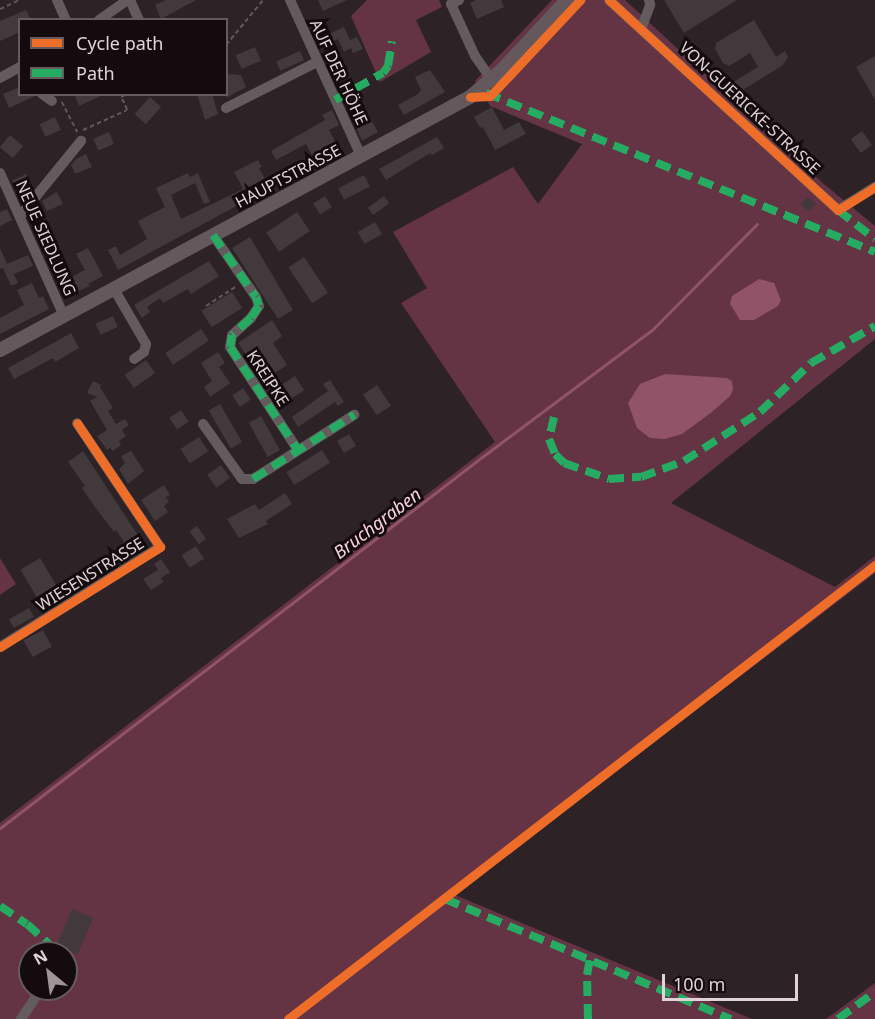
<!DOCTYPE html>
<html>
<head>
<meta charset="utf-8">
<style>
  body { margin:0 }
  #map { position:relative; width:875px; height:1019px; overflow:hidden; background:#2d2225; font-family:"Noto Sans",sans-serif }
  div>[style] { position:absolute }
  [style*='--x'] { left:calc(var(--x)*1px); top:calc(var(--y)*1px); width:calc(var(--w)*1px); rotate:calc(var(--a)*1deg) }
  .green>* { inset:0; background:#643444 }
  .water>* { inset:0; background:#905367 }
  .stream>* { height:3px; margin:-1.5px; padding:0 1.5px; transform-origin:1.5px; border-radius:1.5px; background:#905367 }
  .building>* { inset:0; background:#42393c; transform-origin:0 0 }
  .path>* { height:1.5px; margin-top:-0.75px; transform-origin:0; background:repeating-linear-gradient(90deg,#61585b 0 4.5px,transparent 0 7.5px) }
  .minor>* { height:10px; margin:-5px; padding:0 5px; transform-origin:5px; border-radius:5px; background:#635b5d }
  .major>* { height:14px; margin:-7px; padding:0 7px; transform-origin:7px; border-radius:7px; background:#64585c }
  .quiet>* { height:8px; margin-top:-4px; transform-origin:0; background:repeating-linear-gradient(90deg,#26ab63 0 15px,transparent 0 23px) }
  .cycleway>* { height:9px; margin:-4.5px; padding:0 4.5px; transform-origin:4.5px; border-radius:4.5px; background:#ee6e29 }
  span { translate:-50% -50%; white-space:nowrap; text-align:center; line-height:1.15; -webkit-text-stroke:6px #130b0d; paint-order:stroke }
  .street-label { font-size:16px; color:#e0d2d6 }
  .water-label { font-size:18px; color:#f9d1dc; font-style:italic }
  .legend { position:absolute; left:18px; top:18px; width:210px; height:78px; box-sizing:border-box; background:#130b0d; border:2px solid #655b5d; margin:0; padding:8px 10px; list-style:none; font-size:18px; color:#e0d2d6 }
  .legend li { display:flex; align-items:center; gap:12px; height:30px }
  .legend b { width:30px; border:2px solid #655b5d }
  .north { position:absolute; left:18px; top:941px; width:60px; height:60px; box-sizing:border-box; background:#130b0d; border:2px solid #655b5d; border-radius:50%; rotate:331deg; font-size:16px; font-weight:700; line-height:24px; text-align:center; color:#e0d2d6 }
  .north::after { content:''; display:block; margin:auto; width:21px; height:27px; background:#a19498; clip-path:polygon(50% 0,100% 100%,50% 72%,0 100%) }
  .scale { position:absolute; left:662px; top:974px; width:136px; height:27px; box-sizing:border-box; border:3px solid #e0d2d6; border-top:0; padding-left:8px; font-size:18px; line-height:21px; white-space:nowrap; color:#e0d2d6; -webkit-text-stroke:4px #130b0d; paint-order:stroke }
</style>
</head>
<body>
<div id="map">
  <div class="green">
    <div style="clip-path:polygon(367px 0,439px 0,442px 7px,416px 20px,431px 52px,380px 82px,351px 16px)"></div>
    <div style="clip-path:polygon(evenodd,552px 0,625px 0,824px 184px,875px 226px,875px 339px,671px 503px,835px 587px,875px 556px,875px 573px,455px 895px,752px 1019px,0 1019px,0 823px,495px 442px,401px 303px,427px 288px,393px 232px,513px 167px,538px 204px,582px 144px,490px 106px,475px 81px,552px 0,30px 953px,66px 953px,66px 989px,30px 989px,30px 953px)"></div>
    <div style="clip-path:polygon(0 558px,16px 584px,0 595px)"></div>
    <div style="clip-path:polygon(875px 983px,875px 1019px,826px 1019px)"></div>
  </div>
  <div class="water">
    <div style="clip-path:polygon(759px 279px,774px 283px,781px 300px,778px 306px,754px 320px,740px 320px,730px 304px,732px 296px)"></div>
    <div style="clip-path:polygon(665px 374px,727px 378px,732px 381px,733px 390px,730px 396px,712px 412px,682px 434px,665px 439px,650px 438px,637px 428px,628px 403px,640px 384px)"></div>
  </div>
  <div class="stream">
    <div style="--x:0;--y:828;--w:608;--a:-37.59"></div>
    <div style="--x:482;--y:457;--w:212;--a:-36.8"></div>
    <div style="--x:652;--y:330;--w:149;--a:-45.3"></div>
  </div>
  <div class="building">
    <div style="clip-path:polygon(166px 0,196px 0,161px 19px,155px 5px)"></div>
    <div style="clip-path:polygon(318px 0,347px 0,323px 11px)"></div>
    <div style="clip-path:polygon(476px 0,501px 0,504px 7px,477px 19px,470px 3px)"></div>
    <div style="clip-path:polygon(664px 0,737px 0,684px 33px)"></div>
    <div style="clip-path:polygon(26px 10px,31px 20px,20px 20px,20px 32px,0 41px,0 21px)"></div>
    <div style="clip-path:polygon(754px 20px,776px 57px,785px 51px,788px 57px,782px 66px,739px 92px,733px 82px,758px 67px,750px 53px,729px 66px,723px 63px,715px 49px,716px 43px)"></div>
    <div style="clip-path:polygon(344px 27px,350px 40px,357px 37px,363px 49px,353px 53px,351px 48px,344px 52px,338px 39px,320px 47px,316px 40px)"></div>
    <div style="left:255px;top:47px;width:15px;height:21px;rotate:67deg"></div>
    <div style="left:300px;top:51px;width:10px;height:26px;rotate:66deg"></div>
    <div style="left:336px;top:55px;width:11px;height:11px;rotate:63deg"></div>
    <div style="clip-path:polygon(875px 56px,875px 100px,856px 67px)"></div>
    <div style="clip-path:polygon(430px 70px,445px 92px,404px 115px,398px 105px,418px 94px,421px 90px,415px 77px)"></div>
    <div style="clip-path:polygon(230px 74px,241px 75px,246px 87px,226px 98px,226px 76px)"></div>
    <div style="clip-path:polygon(20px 87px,20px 94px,35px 96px,9px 108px,3px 94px)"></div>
    <div style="clip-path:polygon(74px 94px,105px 94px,79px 106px)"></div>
    <div style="clip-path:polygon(197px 94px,212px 94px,218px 114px,205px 120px)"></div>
    <div style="left:150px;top:97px;width:15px;height:23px;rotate:42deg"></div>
    <div style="clip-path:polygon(492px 107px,504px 130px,519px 122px,526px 134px,495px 150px,483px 127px,480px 128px,474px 117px)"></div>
    <div style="clip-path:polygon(332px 110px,339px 125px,329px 130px,340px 151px,316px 164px,306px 144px,276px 160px,271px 151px,325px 120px,322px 115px)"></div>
    <div style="left:55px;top:117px;width:14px;height:17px;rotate:65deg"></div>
    <div style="clip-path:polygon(370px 118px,378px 132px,362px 141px,355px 125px)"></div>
    <div style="left:862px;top:131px;width:17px;height:14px;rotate:54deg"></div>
    <div style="left:109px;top:132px;width:13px;height:17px;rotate:67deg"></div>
    <div style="left:10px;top:135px;width:17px;height:16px;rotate:40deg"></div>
    <div style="clip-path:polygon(437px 137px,444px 148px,432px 155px,430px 153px,386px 180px,379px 169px)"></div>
    <div style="clip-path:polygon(86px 154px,92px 167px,75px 174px,71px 165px,76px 159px)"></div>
    <div style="clip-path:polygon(258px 160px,262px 167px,259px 168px,270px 188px,118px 270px,108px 250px,116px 246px,120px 255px,147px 239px,138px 221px,165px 207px,156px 188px,188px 173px,190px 177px,198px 173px,210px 202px,204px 204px,195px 183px,171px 195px,181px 219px,243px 189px,234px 172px)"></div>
    <div style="left:26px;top:174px;width:14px;height:15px;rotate:65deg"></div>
    <div style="left:364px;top:175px;width:13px;height:29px;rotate:63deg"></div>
    <div style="clip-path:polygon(57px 192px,63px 204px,47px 211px,42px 201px)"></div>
    <div style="left:325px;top:196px;width:13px;height:14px;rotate:58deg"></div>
    <div style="left:384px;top:196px;width:9px;height:20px;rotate:54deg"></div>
    <div style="left:807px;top:197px;width:11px;height:10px;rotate:38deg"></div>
    <div style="clip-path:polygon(7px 209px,12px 220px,0 226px,0 212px)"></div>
    <div style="left:297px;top:212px;width:23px;height:37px;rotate:56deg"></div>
    <div style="left:375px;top:222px;width:14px;height:20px;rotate:60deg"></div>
    <div style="clip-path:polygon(250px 237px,293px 310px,278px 319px,232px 248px)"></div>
    <div style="clip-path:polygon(0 248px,7px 264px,28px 255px,33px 266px,14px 274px,18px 283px,11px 286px,3px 268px,0 269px)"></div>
    <div style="clip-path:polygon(88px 248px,103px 276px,88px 284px,90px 286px,67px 296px,58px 284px,85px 270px,76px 254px)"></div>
    <div style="left:304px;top:257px;width:43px;height:19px;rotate:56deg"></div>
    <div style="clip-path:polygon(209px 261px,219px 276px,191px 294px,188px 289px,163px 303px,160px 298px,147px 307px,150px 312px,142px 318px,134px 305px)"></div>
    <div style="clip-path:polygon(32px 283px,39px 298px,43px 296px,49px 309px,0 334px,0 318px,24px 305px,17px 290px)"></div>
    <div style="left:232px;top:292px;width:19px;height:36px;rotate:58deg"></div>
    <div style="left:113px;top:316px;width:12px;height:19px;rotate:66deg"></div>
    <div style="clip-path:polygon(272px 320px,282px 336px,273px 343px,287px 365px,267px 378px,252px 356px,249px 359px,238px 343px)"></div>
    <div style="left:201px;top:329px;width:14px;height:43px;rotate:56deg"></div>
    <div style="clip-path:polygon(71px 333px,79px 348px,55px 362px,53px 358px,14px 379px,8px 368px)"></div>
    <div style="clip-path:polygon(218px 352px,225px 363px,219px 367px,230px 383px,210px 397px,204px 387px,212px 381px,201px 363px)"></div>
    <div style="left:146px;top:360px;width:16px;height:26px;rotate:55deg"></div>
    <div style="left:295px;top:376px;width:17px;height:24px;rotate:57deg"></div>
    <div style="clip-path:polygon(330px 380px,344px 402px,338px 406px,335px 402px,298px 427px,292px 417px,328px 391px,323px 384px)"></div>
    <div style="clip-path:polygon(93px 381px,101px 385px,100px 387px,113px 408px,108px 411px,116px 424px,125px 419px,129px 425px,122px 430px,126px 436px,119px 441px,121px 445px,113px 451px,110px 448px,107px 450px,97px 436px,107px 430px,90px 401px,97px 397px,87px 393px)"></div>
    <div style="left:377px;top:385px;width:25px;height:17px;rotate:56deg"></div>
    <div style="left:243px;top:388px;width:14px;height:13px;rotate:56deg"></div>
    <div style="left:220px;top:404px;width:44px;height:13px;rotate:60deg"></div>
    <div style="left:181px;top:410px;width:14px;height:14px;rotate:56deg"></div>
    <div style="left:261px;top:416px;width:39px;height:14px;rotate:61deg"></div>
    <div style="left:349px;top:434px;width:14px;height:14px;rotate:60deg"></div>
    <div style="left:199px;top:437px;width:17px;height:22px;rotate:57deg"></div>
    <div style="left:322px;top:450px;width:15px;height:42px;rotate:58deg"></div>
    <div style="clip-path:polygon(83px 451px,143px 543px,130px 551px,116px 530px,114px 532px,95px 507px,82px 488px,85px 486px,68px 462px)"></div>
    <div style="clip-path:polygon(131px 451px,144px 471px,128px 484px,119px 469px,125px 463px,121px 456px)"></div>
    <div style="left:221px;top:465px;width:16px;height:17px;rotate:55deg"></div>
    <div style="clip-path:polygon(164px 485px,170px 495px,166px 497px,169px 502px,164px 506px,168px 512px,155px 521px,141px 500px)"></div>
    <div style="clip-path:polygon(285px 493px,292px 504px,266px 521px,268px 524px,239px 538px,227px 519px,255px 504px,259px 510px)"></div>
    <div style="left:197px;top:526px;width:16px;height:9px;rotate:55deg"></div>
    <div style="left:196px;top:546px;width:15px;height:17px;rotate:58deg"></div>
    <div style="left:40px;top:558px;width:37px;height:23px;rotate:59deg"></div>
    <div style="clip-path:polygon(161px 559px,170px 572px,161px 578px,164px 582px,151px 590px,143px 579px,158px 570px,154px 564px)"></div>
    <div style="left:29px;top:608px;width:10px;height:23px;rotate:61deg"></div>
    <div style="left:43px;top:630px;width:19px;height:22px;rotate:62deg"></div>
    <div style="left:72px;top:909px;width:23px;height:40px;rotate:23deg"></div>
  </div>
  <div class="path">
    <div style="--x:0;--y:9;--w:21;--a:-25"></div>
    <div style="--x:226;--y:45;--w:58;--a:-50.6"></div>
    <div style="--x:62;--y:102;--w:34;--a:63"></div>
    <div style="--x:83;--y:130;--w:48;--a:-24.4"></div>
    <div style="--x:127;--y:110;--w:14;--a:-115"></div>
    <div style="--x:121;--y:97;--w:7;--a:-27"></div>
    <div style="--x:206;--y:306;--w:35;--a:-33"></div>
  </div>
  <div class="minor">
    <div style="--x:57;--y:0;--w:22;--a:66"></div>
    <div style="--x:130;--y:0;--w:22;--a:66"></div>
    <div style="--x:290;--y:0;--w:171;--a:65.5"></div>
    <div style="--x:459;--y:0;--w:9;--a:153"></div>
    <div style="--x:451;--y:4;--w:57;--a:65.2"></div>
    <div style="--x:475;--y:56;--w:29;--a:55"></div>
    <div style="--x:609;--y:0;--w:311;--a:42.5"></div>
    <div style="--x:838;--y:210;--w:44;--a:-31.9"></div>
    <div style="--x:99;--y:20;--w:35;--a:-35"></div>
    <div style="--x:641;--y:29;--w:26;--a:-69"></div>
    <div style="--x:650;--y:5;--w:5;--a:-101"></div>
    <div style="--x:0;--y:78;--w:23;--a:-29"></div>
    <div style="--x:42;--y:94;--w:12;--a:35"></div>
    <div style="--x:226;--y:108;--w:102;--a:-26.8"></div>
    <div style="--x:0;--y:173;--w:157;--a:65.9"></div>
    <div style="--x:20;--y:216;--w:97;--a:-50.9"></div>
    <div style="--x:213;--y:235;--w:75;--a:55.3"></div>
    <div style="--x:256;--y:297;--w:9;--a:72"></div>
    <div style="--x:259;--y:306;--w:14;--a:124"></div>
    <div style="--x:251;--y:318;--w:25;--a:138"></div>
    <div style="--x:232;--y:335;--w:12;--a:99"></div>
    <div style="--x:230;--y:347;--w:123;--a:56.6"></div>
    <div style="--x:114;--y:289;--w:64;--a:59.8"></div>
    <div style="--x:146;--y:344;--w:8;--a:104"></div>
    <div style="--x:144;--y:352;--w:12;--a:145"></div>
    <div style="--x:203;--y:424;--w:67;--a:54.7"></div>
    <div style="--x:242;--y:479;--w:11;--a:0"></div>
    <div style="--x:253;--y:479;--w:120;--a:-32.4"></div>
    <div style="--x:0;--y:647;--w:189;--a:-32"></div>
    <div style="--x:160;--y:547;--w:149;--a:-123.8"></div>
    <div style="--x:21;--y:1019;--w:36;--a:-56"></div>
  </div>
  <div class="major">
    <div style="--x:0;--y:350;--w:534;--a:-28.29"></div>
    <div style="--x:470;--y:97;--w:42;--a:-40.2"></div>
    <div style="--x:502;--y:70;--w:96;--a:-47.1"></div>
  </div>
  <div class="quiet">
    <div style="--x:486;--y:93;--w:420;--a:22.2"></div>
    <div style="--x:335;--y:100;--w:55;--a:-29.4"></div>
    <div style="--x:383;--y:73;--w:9;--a:-54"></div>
    <div style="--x:388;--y:66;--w:25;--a:-81"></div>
    <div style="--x:838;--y:210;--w:47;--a:38.1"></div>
    <div style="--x:213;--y:235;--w:75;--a:55.3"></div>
    <div style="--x:256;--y:297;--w:9;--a:72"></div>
    <div style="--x:259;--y:306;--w:14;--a:124"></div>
    <div style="--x:251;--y:318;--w:25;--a:138"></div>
    <div style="--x:232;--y:335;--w:12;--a:99"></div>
    <div style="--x:230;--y:347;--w:123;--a:56.6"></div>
    <div style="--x:554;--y:417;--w:23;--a:103"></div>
    <div style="--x:549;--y:439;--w:16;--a:68"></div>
    <div style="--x:555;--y:454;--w:13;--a:45"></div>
    <div style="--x:564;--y:463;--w:48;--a:19.6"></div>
    <div style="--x:609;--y:479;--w:32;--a:-4"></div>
    <div style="--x:641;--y:477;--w:46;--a:-20.4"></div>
    <div style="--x:684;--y:461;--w:90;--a:-32.8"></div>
    <div style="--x:760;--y:412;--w:71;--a:-43.9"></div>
    <div style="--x:811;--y:363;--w:74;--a:-30"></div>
    <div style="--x:253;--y:479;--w:120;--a:-32.4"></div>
    <div style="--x:445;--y:899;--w:310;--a:22.8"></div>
    <div style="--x:0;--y:906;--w:32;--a:34"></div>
    <div style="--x:27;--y:924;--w:43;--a:42.2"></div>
    <div style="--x:588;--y:1019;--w:44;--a:-91.3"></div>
    <div style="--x:587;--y:975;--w:17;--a:-80"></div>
    <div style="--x:838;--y:1019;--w:46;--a:-36.1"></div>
  </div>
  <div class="cycleway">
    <div style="--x:609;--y:0;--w:311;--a:42.5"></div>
    <div style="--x:838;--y:210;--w:44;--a:-31.9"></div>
    <div style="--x:470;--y:97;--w:20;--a:-3"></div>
    <div style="--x:490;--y:96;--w:132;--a:-46.8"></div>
    <div style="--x:0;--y:647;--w:189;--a:-32"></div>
    <div style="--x:160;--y:547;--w:149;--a:-123.8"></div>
    <div style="--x:288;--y:1019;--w:742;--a:-37.72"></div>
  </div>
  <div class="street-label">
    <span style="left:339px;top:72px;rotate:65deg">AUF DER HÖHE</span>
    <span style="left:750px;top:108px;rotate:43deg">VON-GUERICKE-STRASSE</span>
    <span style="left:288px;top:176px;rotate:-28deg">HAUPTSTRASSE</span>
    <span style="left:46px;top:238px;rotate:66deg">NEUE SIEDLUNG</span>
    <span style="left:268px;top:378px;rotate:57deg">KREIPKE</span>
    <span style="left:90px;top:574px;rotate:-32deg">WIESENSTRASSE</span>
  </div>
  <div class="water-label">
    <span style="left:377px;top:523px;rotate:-37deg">Bruchgraben</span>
  </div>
  <ul class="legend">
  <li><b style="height:8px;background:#ee6e29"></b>Cycle path</li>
  <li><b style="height:8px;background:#26ab63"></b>Path</li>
  </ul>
  <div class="north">N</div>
  <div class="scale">100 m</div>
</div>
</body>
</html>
